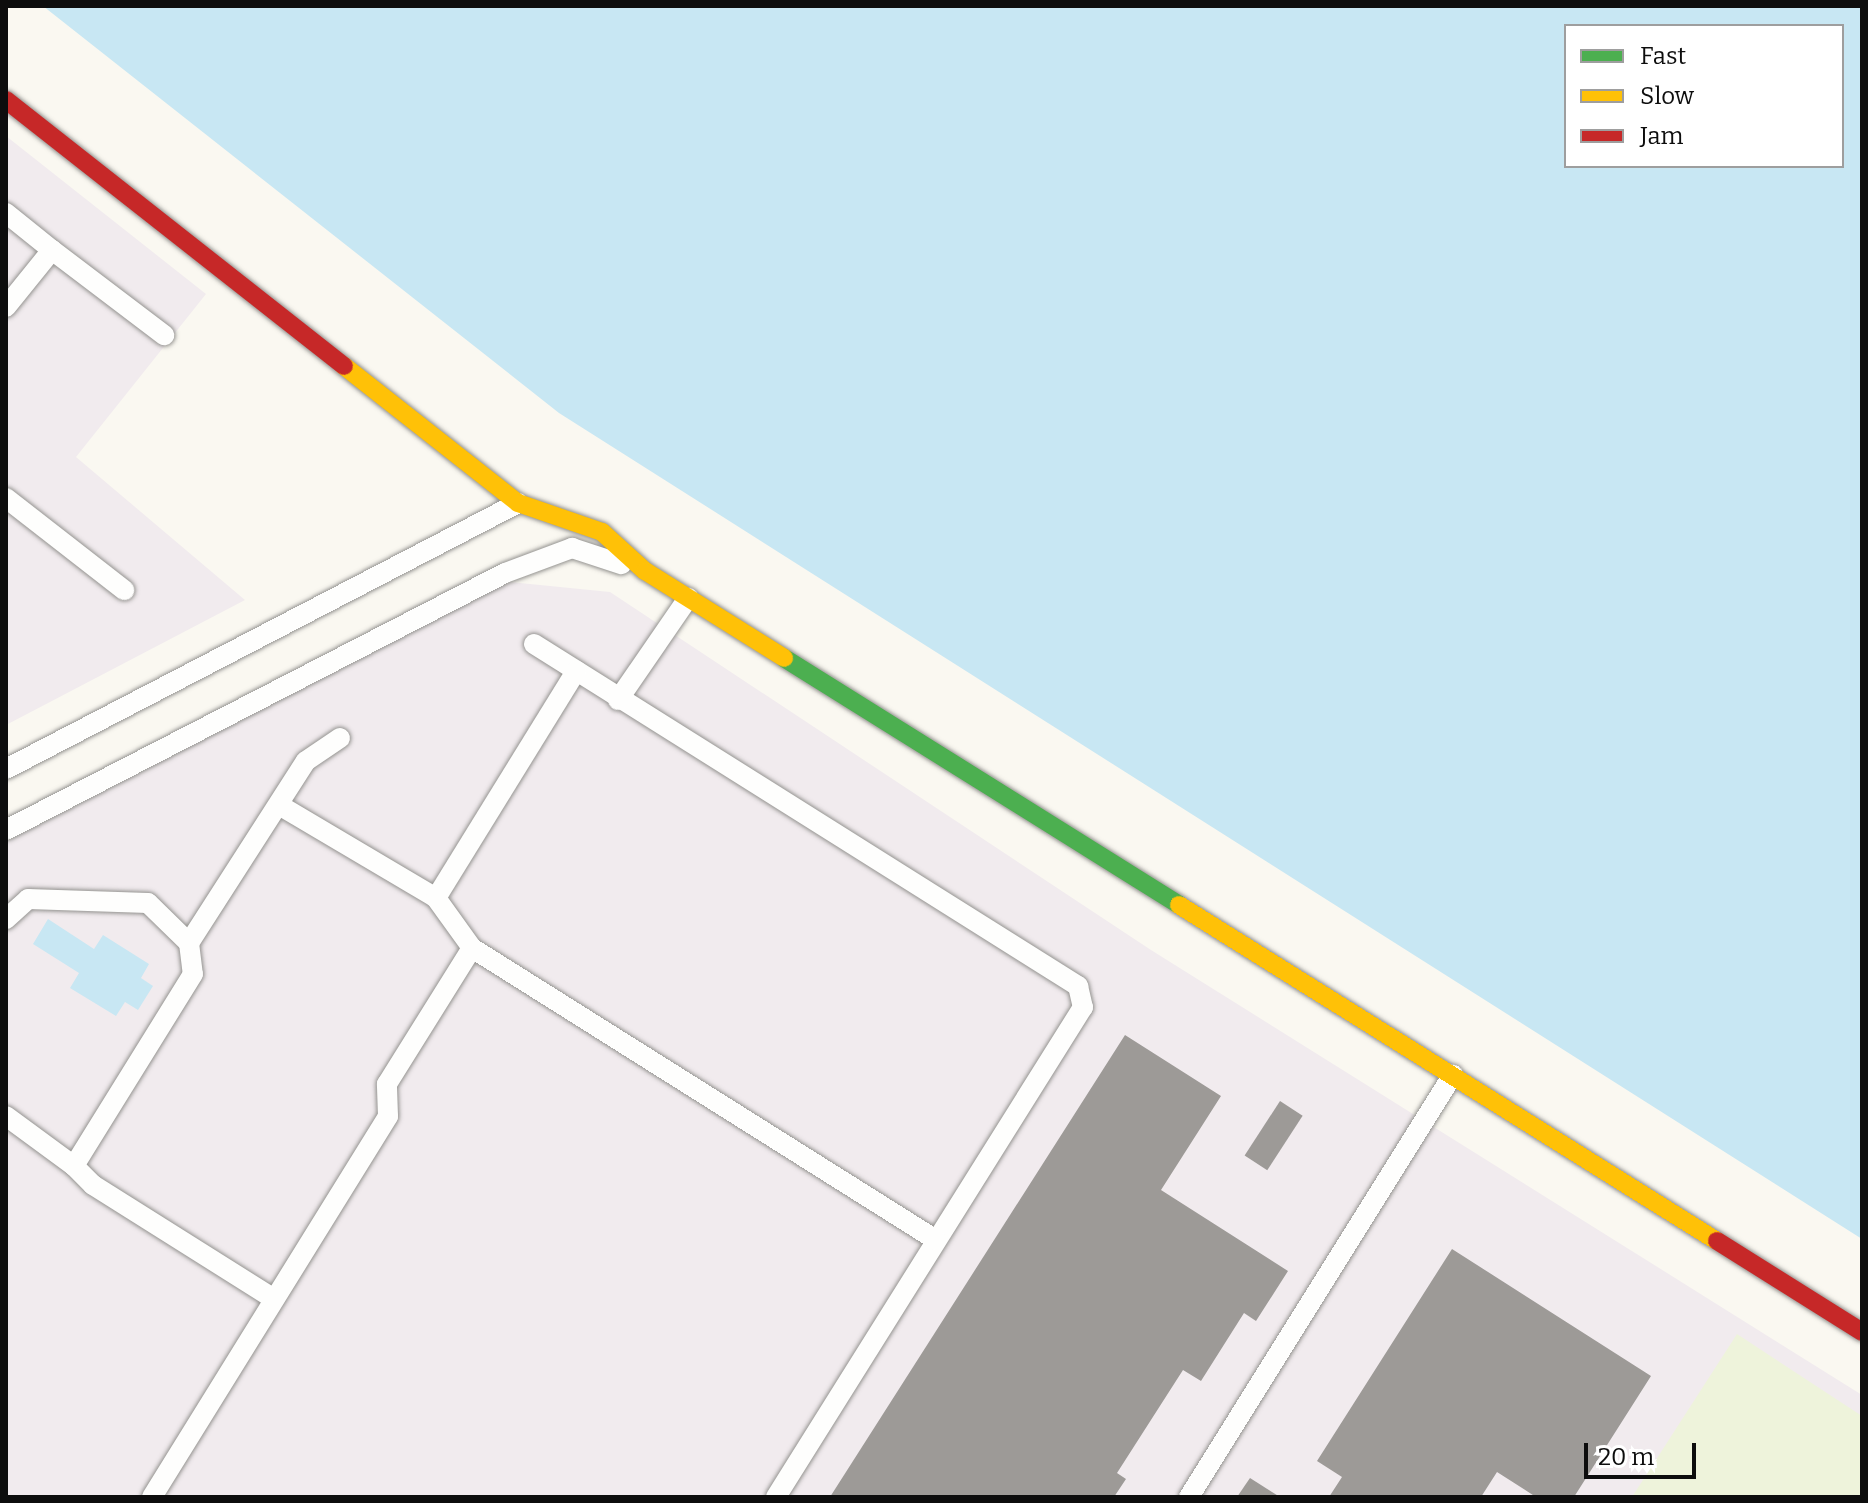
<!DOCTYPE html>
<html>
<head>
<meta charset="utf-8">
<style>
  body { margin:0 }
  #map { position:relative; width:1868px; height:1503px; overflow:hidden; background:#faf8f1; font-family:Bitter,serif }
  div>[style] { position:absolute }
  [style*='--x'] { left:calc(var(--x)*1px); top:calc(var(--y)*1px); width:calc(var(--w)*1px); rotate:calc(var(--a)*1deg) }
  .industrial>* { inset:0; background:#f1ebee }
  .pitch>* { inset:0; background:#eef3db }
  .water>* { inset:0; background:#c8e7f3 }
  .building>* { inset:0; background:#9d9a97; transform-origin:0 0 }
  .roads { filter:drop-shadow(0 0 2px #949390) drop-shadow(0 0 2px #949390) }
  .lane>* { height:20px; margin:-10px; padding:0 10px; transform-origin:10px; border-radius:10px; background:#fefefd }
  .fast>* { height:18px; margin:-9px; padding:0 9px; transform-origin:9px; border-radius:9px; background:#4caf50 }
  .slow>* { height:18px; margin:-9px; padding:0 9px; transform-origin:9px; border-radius:9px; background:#ffc107 }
  .jam>* { height:18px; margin:-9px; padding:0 9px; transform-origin:9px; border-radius:9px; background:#c62828 }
  span { translate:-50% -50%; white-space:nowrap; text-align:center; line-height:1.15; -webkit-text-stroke:8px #fff; paint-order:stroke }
  .frame { position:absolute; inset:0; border:8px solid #0d0d0d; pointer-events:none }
  .legend { position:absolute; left:1564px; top:24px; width:280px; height:144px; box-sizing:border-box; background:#fff; border:2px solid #9e9e9e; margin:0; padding:10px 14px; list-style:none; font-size:24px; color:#0d0d0d }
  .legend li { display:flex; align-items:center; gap:16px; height:40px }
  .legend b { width:40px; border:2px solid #9e9e9e }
  .scale { position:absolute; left:1584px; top:1443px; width:112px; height:36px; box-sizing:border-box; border:4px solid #0d0d0d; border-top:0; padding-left:10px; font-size:24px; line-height:28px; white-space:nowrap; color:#0d0d0d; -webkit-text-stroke:6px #fff; paint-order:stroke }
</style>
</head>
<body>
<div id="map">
  <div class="industrial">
    <div style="clip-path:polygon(6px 136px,206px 294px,76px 457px,245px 600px,6px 725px)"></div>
    <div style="clip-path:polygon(510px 582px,610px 592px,1151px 950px,1862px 1395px,1862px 1497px,6px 1497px,6px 842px)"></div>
  </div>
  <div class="pitch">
    <div style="clip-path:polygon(1737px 1334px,1862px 1416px,1862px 1497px,1632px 1497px)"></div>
  </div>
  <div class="water">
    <div style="clip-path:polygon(evenodd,43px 6px,1862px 6px,1862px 1239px,559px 413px,43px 6px,1566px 26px,1842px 26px,1842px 166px,1566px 166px,1566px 26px)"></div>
    <div style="clip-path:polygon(48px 919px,94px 949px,103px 935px,149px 964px,141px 978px,153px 986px,138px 1010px,125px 1002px,116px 1016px,70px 988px,79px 973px,33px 944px)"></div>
  </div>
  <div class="building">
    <div style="clip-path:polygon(1125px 1035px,1221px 1096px,1161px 1190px,1288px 1271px,1256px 1321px,1244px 1313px,1201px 1381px,1183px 1370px,1117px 1473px,1126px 1479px,1114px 1497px,830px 1497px)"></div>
    <div style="left:1280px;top:1101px;width:27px;height:65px;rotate:33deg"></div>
    <div style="clip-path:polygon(1452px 1249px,1651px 1376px,1574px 1497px,1536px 1497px,1497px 1472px,1481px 1497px,1329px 1497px,1342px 1477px,1317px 1461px)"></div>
    <div style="clip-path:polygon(1250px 1478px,1280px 1497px,1237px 1497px)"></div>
  </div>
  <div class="roads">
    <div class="lane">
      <div style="--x:6;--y:213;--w:59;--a:38.8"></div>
      <div style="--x:52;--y:250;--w:73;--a:128.9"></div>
      <div style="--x:52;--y:250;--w:141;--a:37.2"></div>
      <div style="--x:6;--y:498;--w:150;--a:37.9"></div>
      <div style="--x:534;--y:644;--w:643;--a:32.16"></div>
      <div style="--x:1078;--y:986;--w:22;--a:77"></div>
      <div style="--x:1083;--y:1007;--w:578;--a:122.07"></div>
      <div style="--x:618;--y:700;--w:124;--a:-55.5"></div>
      <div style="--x:6;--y:769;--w:577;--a:-27.45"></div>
      <div style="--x:279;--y:805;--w:182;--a:30.6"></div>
      <div style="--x:436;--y:898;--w:267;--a:-58.3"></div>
      <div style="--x:6;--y:830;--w:561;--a:-27.25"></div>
      <div style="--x:505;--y:573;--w:72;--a:-20.5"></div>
      <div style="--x:572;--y:548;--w:52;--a:18.1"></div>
      <div style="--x:6;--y:919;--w:30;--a:-42"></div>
      <div style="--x:28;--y:899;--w:120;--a:1.9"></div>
      <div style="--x:148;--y:903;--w:57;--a:44.3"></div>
      <div style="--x:189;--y:943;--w:31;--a:83"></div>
      <div style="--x:193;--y:974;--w:226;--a:121.8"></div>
      <div style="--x:74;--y:1166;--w:84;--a:-143.7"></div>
      <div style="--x:189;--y:943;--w:216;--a:-57.3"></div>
      <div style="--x:306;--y:761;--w:41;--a:-34.1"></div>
      <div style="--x:472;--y:948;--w:548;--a:32.18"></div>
      <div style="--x:74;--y:1166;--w:27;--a:45"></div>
      <div style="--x:93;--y:1185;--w:214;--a:32.2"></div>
      <div style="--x:152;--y:1497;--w:448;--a:-58.2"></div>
      <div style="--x:388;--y:1116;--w:32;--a:-92"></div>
      <div style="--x:387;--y:1084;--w:160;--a:-58"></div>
      <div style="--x:472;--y:948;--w:62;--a:-125.8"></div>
      <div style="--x:1189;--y:1497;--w:498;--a:-58"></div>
    </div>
    <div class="fast">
      <div style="--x:784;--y:658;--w:466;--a:32"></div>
    </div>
    <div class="slow">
      <div style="--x:344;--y:366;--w:221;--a:38.2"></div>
      <div style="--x:518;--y:503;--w:89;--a:19"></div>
      <div style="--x:602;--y:532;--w:58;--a:42.2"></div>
      <div style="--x:645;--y:571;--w:164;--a:32"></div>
      <div style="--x:1179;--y:905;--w:634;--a:31.99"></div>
    </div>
    <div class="jam">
      <div style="--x:6;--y:100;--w:430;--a:38.2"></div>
      <div style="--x:1717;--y:1241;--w:171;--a:32.1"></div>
    </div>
  </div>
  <div class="frame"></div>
  <ul class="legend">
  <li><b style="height:10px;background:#4caf50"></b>Fast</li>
  <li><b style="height:10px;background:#ffc107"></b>Slow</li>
  <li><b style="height:10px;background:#c62828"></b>Jam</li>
  </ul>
  <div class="scale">20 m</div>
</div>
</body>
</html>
